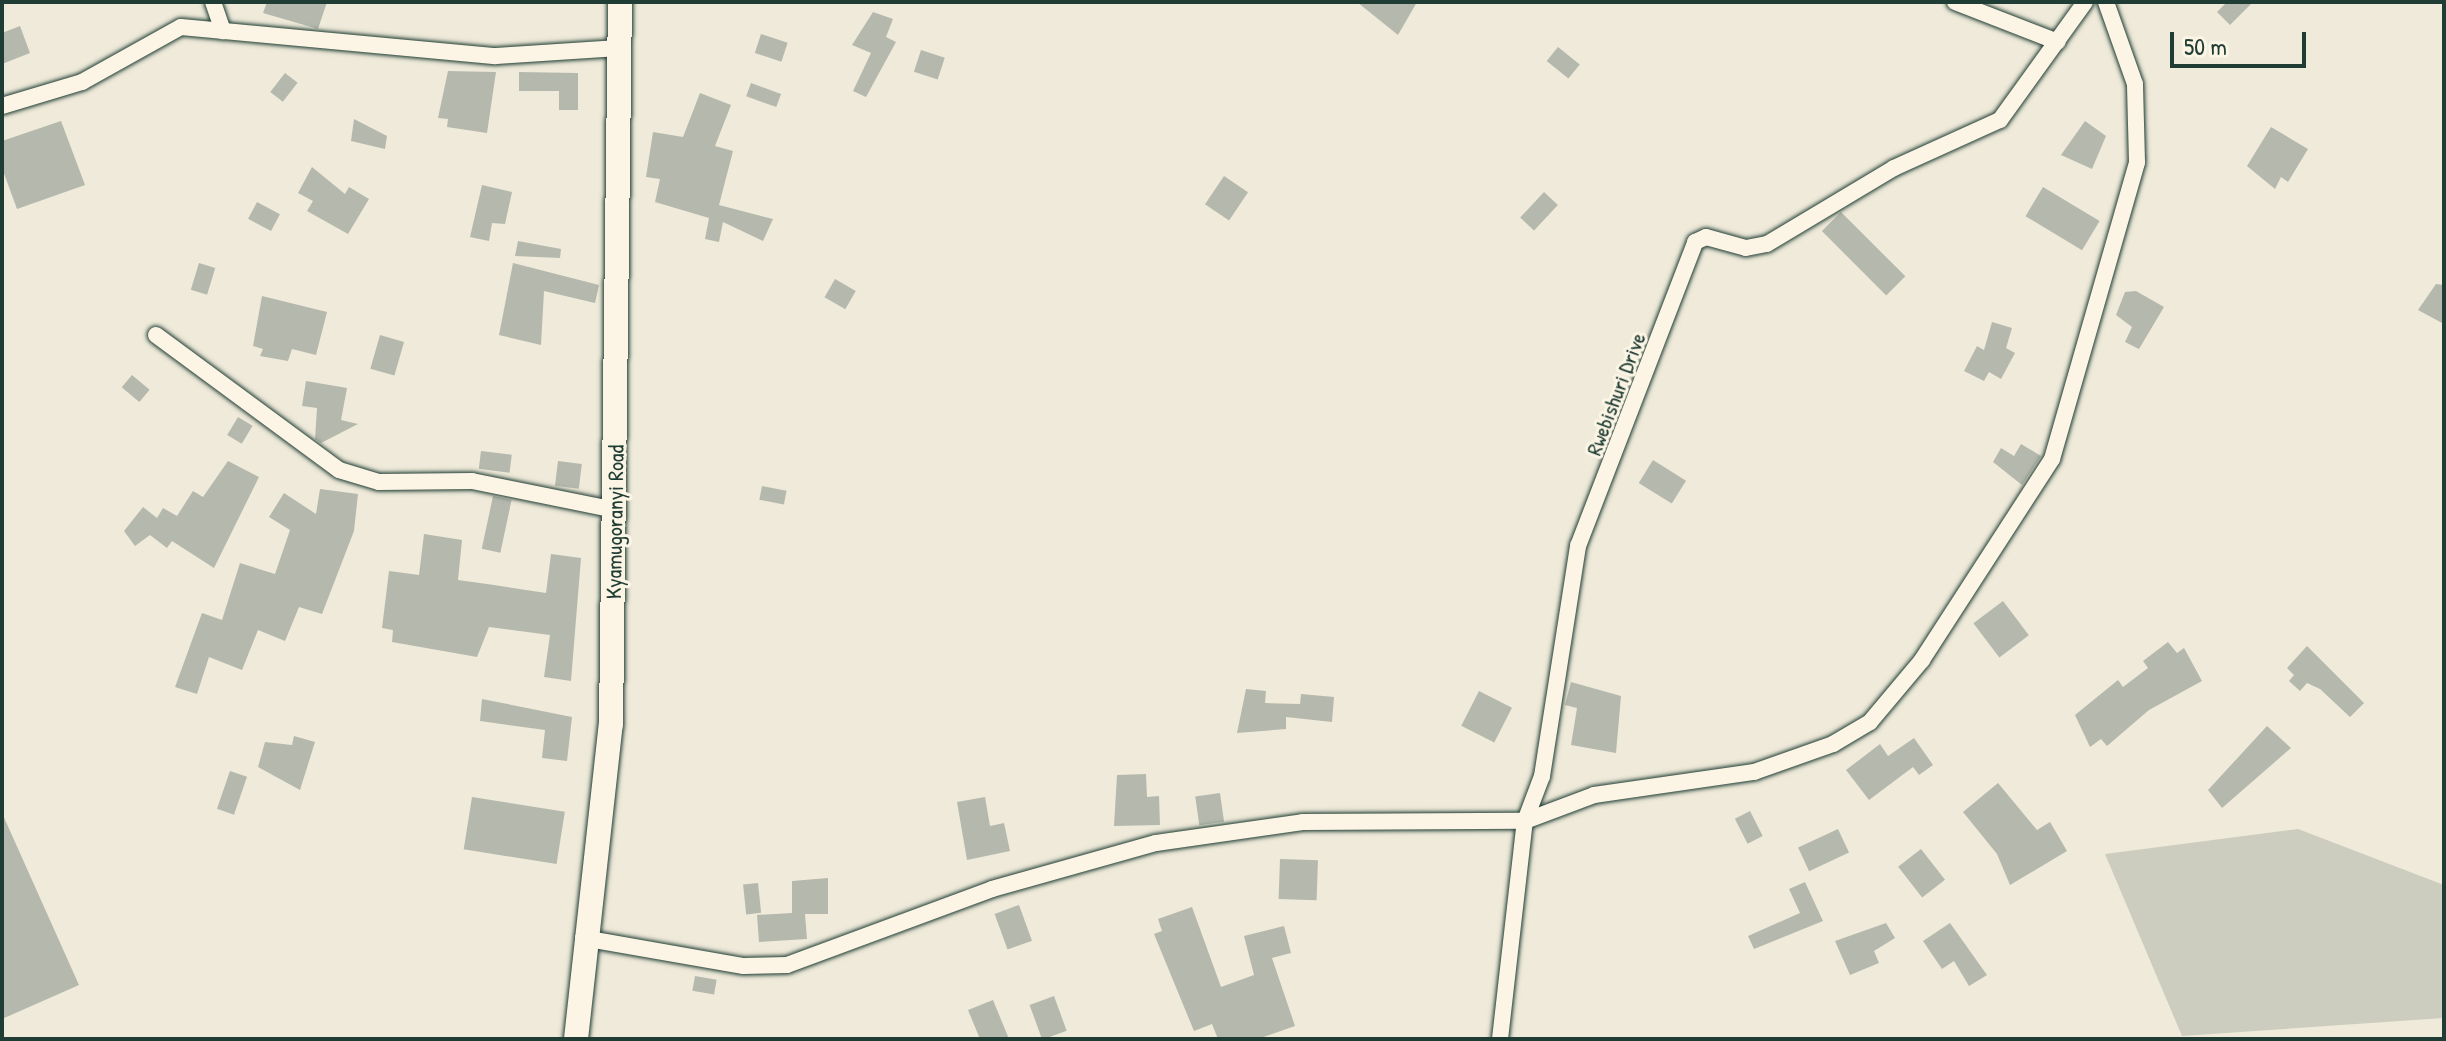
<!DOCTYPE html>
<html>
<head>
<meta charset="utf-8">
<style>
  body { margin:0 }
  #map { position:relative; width:2446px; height:1041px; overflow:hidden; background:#efeada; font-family:"Patrick Hand",sans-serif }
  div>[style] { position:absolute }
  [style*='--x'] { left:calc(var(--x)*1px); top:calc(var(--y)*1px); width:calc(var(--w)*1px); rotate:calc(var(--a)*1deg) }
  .green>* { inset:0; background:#cccdbf }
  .building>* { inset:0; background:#b5b9ad; transform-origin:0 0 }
  .roads { filter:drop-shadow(0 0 2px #1f3d34) drop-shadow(0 0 2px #1f3d34) }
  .street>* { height:16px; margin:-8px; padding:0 8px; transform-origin:8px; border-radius:8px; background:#fcf5e5 }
  .secondary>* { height:24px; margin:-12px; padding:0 12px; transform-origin:12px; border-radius:12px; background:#fcf5e5 }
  span { translate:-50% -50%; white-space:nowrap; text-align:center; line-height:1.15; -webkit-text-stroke:6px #fcf5e5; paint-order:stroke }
  .street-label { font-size:22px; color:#1f3d34 }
  .frame { position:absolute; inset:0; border:4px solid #1f3d34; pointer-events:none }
  .scale { position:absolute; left:2170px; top:32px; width:136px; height:36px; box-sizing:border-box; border:4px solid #1f3d34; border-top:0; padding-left:10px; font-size:24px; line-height:28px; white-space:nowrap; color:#1f3d34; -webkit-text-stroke:6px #fcf5e5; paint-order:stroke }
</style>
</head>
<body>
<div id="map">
  <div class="green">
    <div style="clip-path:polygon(2298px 829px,2444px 885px,2444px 1018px,2182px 1036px,2105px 854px)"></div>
  </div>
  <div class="building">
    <div style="clip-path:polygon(267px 2px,327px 2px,318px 29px,263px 13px)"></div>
    <div style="clip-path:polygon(1357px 2px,1417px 2px,1398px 35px)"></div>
    <div style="clip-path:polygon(2227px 2px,2253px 2px,2230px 25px,2217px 12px)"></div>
    <div style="clip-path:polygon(873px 12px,893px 19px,886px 37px,896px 42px,866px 97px,853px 91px,871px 53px,852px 45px)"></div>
    <div style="clip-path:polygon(20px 26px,30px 53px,2px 64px,2px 33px)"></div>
    <div style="left:761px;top:34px;width:28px;height:20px;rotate:18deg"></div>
    <div style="left:1558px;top:47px;width:28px;height:18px;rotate:39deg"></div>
    <div style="left:921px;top:50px;width:25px;height:23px;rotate:18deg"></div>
    <div style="clip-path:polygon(448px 71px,496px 72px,487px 133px,447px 127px,448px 119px,438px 118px)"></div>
    <div style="clip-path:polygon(519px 72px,578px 73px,578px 110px,559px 110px,559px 91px,519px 91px)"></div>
    <div style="left:285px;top:73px;width:16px;height:24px;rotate:38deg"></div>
    <div style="left:751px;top:83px;width:32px;height:14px;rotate:20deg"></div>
    <div style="clip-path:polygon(700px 93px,731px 105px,715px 146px,733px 151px,719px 205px,773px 219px,763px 241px,723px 222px,719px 242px,705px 239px,709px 218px,655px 202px,660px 179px,646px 177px,653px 132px,683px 137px)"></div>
    <div style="clip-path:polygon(354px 119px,387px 136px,385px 149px,351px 141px)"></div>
    <div style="clip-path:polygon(61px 121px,85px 185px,17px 209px,2px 168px,2px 141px)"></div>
    <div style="clip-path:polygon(2085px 121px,2106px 136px,2092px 169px,2061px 155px)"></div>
    <div style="clip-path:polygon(2271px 127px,2308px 149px,2288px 182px,2281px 177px,2275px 189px,2247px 166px)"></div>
    <div style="clip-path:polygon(312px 167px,345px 194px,349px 187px,369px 199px,348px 234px,307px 211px,313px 201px,298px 193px)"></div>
    <div style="left:1224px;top:176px;width:29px;height:34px;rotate:34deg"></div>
    <div style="clip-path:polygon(482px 185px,512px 192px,505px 224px,492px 223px,489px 241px,470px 237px)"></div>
    <div style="left:2043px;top:187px;width:66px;height:34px;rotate:31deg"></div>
    <div style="left:1544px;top:192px;width:19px;height:35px;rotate:43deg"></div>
    <div style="left:257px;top:202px;width:26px;height:19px;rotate:28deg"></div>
    <div style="left:1841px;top:212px;width:91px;height:27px;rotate:45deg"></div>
    <div style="clip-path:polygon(518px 241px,561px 249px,560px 258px,515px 256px)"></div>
    <div style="left:199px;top:263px;width:17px;height:28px;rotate:17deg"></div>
    <div style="clip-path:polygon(513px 263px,599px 285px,595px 303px,544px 291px,541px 345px,499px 335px)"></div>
    <div style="left:835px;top:279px;width:24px;height:21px;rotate:30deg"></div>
    <div style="clip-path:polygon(2436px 284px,2444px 285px,2444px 324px,2418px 310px)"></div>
    <div style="clip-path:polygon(2136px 291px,2164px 307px,2139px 349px,2125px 342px,2132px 327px,2116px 315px,2125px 292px)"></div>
    <div style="clip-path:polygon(262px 296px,327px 312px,316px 355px,292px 349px,288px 361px,260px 356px,263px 349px,253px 346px)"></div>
    <div style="clip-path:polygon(1992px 322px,2012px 328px,2006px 348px,2015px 353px,2001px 379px,1989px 372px,1984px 381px,1964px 371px,1977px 346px,1984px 350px)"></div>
    <div style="left:380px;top:335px;width:25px;height:35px;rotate:16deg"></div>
    <div style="left:132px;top:375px;width:23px;height:16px;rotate:40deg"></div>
    <div style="clip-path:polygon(306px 381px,347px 388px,341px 420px,358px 424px,321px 443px,315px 439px,317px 408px,302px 406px)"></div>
    <div style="left:238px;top:417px;width:17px;height:21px;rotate:31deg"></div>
    <div style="clip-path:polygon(2021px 444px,2041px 456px,2022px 485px,1993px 462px,2001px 448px,2014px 456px)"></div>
    <div style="left:481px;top:451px;width:31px;height:18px;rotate:7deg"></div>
    <div style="left:1653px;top:460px;width:39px;height:27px;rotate:32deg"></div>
    <div style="clip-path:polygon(228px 461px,259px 477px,214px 568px,172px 541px,167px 548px,150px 535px,135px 546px,124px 531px,143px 507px,157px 518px,163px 508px,177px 516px,193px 491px,203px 497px)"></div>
    <div style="left:558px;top:461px;width:24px;height:25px;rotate:7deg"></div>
    <div style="left:762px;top:486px;width:25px;height:14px;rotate:11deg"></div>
    <div style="clip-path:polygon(320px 489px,358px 494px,354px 531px,322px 614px,299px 607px,285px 641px,258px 630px,242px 670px,209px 657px,197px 694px,175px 687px,202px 613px,222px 620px,240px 563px,275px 574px,290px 530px,269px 517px,284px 493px,316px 514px)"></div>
    <div style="left:493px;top:496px;width:19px;height:54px;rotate:12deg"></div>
    <div style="clip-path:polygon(424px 534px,462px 540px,458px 580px,494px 585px,546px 593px,551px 554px,581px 558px,571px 681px,544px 677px,550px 635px,489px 627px,477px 657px,392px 642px,393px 630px,382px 628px,389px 571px,419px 575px)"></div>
    <div style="left:2003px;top:601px;width:43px;height:37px;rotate:53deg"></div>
    <div style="clip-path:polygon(2168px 642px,2177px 653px,2184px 648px,2202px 681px,2149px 710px,2107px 746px,2101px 739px,2090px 747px,2075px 715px,2118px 680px,2123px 687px,2148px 668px,2143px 661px)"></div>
    <div style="clip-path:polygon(2307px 646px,2364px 703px,2350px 717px,2320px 689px,2307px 683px,2300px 691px,2289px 681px,2294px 675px,2287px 668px)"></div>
    <div style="clip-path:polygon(1571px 682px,1621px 696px,1616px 753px,1571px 745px,1577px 708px,1565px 705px)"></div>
    <div style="clip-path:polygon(1246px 689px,1266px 691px,1265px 703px,1300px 704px,1301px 694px,1334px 697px,1332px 722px,1286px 717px,1286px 729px,1237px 733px)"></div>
    <div style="left:1479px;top:691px;width:37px;height:39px;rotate:27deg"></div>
    <div style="clip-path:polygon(482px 699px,572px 717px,567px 761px,542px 758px,545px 730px,480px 721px)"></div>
    <div style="clip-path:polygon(2267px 726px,2291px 748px,2222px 808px,2208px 790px)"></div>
    <div style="clip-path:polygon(294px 736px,315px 742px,300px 790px,258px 767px,265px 742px,292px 745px)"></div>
    <div style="clip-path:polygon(1914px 738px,1933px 765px,1919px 775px,1913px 767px,1869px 800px,1846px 770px,1880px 744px,1888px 756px)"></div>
    <div style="left:230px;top:771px;width:18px;height:40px;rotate:19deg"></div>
    <div style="clip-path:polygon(1146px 774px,1147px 797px,1159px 796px,1160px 825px,1114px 826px,1117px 775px)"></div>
    <div style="clip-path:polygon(1998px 783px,2037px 830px,2050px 822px,2067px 851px,2010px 885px,1997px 854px,1963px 812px)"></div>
    <div style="left:1220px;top:793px;width:29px;height:25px;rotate:82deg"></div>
    <div style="left:472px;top:797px;width:94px;height:53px;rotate:9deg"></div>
    <div style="clip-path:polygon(985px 797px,990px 826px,1004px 823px,1010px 851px,967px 860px,957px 802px)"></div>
    <div style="left:1750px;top:811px;width:28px;height:17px;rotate:63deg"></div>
    <div style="clip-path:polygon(2px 813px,79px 985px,2px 1019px)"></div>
    <div style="left:1838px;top:829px;width:26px;height:44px;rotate:65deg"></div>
    <div style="left:1921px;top:849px;width:39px;height:29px;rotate:52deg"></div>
    <div style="left:1280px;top:859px;width:38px;height:40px;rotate:2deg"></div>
    <div style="clip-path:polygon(828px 878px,828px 914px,805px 914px,807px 939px,759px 942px,757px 915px,792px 913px,792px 881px)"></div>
    <div style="clip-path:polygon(1805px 882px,1823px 921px,1754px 949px,1748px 936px,1800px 913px,1789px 889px)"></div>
    <div style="left:758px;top:883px;width:30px;height:15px;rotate:84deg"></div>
    <div style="left:1019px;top:905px;width:38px;height:26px;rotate:70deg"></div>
    <div style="clip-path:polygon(1192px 907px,1221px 987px,1254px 975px,1244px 936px,1284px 926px,1291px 953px,1272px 958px,1295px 1026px,1258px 1039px,1218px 1039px,1212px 1024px,1194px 1031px,1154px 934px,1162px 931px,1158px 919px)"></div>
    <div style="clip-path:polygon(1886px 923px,1895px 938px,1874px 951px,1879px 963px,1850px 975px,1835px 941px)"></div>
    <div style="clip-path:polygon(1950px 923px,1987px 975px,1969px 986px,1954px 961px,1942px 969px,1923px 941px)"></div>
    <div style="left:695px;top:976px;width:22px;height:15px;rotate:10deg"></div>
    <div style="left:1054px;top:996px;width:37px;height:26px;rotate:70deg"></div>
    <div style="clip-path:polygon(993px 1000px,1009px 1039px,980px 1039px,968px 1010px)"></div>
  </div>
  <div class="roads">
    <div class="street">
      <div style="--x:213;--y:2;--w:31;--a:71"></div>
      <div style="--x:1955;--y:2;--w:110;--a:21.2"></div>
      <div style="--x:2;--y:106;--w:84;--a:-16.7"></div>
      <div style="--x:82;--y:82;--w:113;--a:-29.1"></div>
      <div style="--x:181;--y:27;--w:316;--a:5.3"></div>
      <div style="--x:496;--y:56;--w:123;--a:-3.7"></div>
      <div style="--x:156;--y:335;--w:227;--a:36.4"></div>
      <div style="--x:339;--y:470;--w:42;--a:16.7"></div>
      <div style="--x:379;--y:482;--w:93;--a:-0.6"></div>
      <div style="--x:472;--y:481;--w:147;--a:11.4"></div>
      <div style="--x:583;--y:938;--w:163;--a:9.9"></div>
      <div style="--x:744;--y:966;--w:43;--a:-1.3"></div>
      <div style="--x:787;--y:965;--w:219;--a:-20.3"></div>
      <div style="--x:992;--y:889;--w:170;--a:-15.7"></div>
      <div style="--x:1156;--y:843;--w:148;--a:-8.1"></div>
      <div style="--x:1303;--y:822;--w:222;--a:-0.3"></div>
      <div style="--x:1525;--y:821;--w:74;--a:-20.6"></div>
      <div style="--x:1594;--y:795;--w:162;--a:-8.2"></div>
      <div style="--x:1754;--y:772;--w:84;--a:-19.5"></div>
      <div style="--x:1833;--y:744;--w:43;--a:-30.7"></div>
      <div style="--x:1870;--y:722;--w:81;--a:-50"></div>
      <div style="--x:1922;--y:660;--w:239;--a:-57.1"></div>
      <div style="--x:2052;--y:459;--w:309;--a:-74"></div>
      <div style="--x:2137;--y:162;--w:78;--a:-91.5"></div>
      <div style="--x:2135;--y:84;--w:87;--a:-109.5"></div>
      <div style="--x:1500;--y:1039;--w:219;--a:-83.5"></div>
      <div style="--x:1525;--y:821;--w:48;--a:-69.3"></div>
      <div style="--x:1542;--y:776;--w:233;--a:-81.1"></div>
      <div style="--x:1578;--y:546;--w:326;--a:-68.9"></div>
      <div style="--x:1695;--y:242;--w:12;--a:-24"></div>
      <div style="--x:1706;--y:237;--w:41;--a:15.4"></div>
      <div style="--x:1746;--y:248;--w:21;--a:-11"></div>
      <div style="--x:1767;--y:244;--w:148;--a:-30.9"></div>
      <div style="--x:1894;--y:168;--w:116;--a:-24.4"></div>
      <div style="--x:2000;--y:120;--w:145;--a:-54.2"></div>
    </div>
    <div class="secondary">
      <div style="--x:576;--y:1039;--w:317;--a:-83.7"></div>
      <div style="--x:611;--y:724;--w:722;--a:-89.29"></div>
    </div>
  </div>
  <div class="street-label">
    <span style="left:1616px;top:394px;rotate:-69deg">Rwebishuri Drive</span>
    <span style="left:615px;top:522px;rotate:-89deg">Kyamugoranyi Road</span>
  </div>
  <div class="frame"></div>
  <div class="scale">50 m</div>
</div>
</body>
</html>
